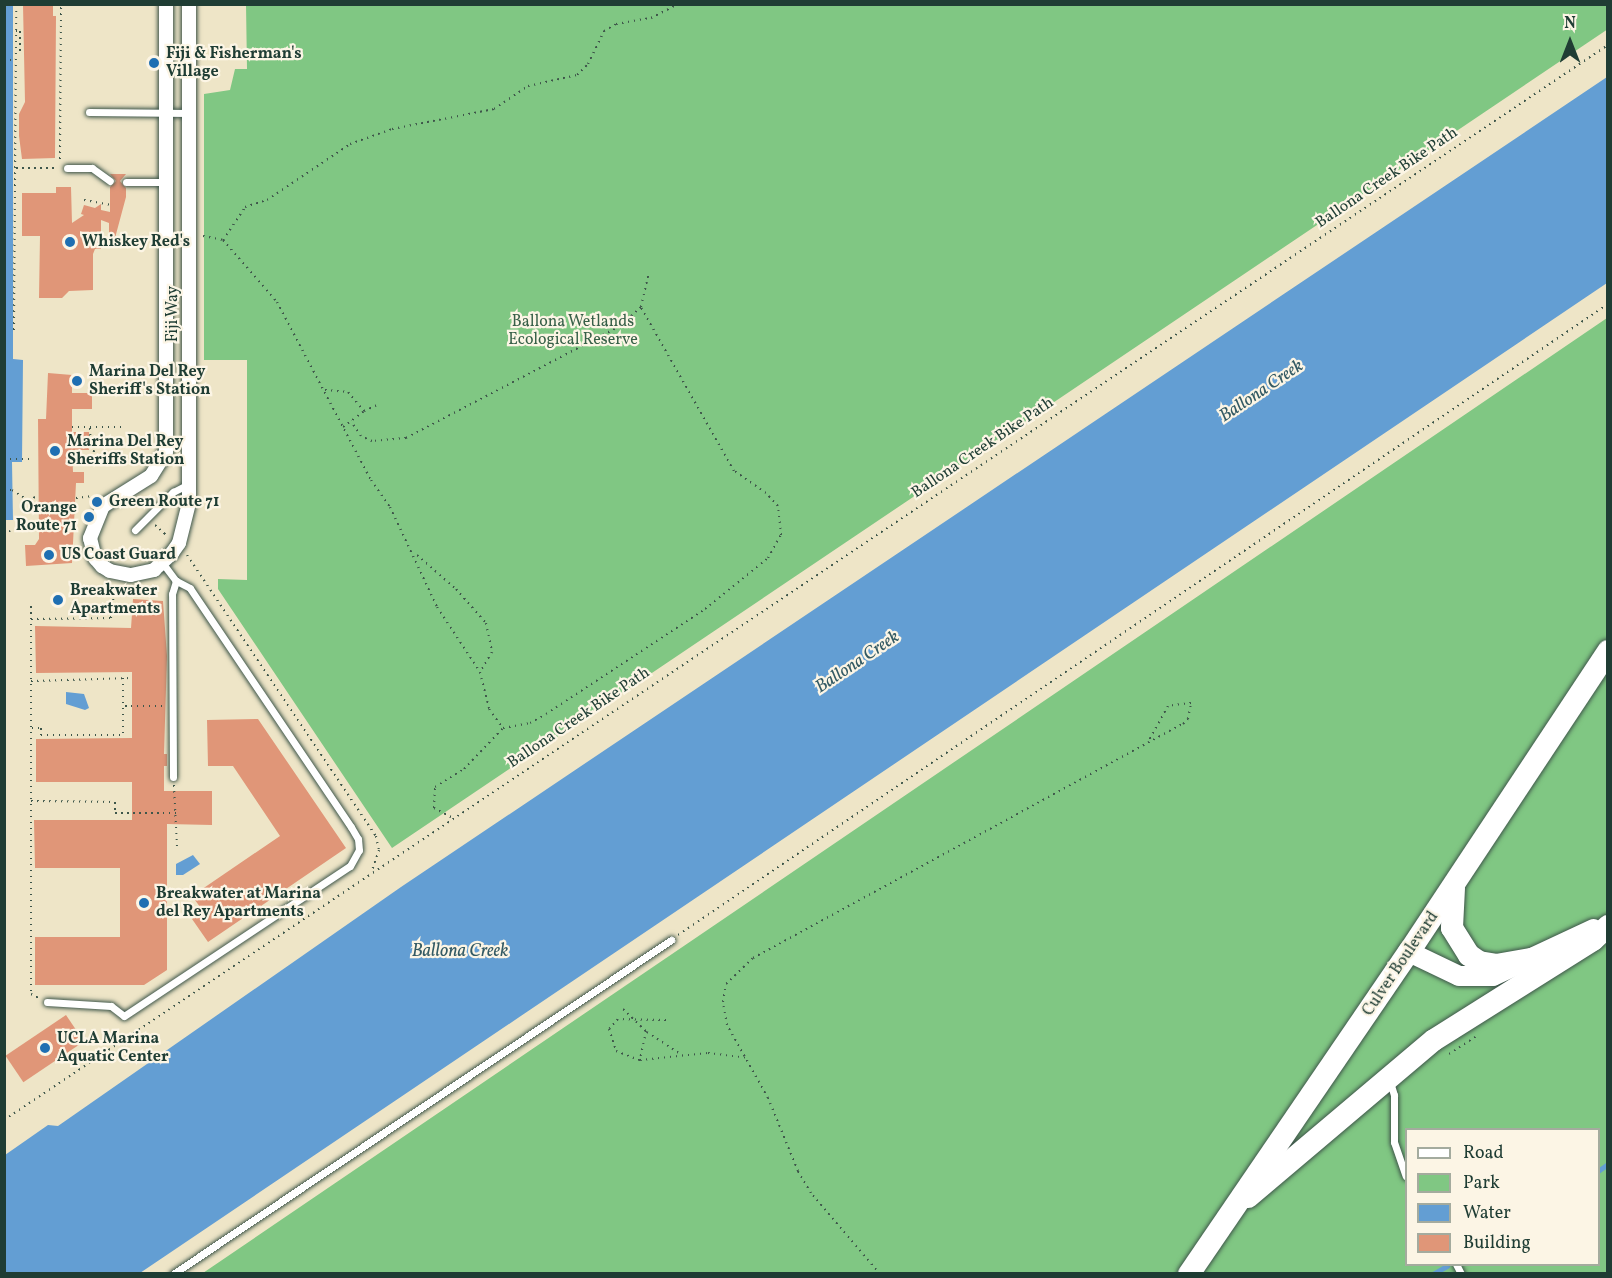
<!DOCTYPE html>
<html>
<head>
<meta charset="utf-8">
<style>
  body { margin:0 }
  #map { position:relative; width:1612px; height:1278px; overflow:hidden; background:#eee5c7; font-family:Vollkorn,serif }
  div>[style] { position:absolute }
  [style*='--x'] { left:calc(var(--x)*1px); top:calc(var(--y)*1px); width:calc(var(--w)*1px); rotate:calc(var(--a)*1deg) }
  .green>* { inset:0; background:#80c783 }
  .water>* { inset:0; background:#639ed3 }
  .stream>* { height:4.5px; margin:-2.25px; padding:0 2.25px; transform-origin:2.25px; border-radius:2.25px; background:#639ed3 }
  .building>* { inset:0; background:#e09678; transform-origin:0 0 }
  .path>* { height:2px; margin-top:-1px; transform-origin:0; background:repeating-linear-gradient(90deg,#3e564a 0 1.5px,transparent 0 6px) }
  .roads { filter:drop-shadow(0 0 2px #3e564a) drop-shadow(0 0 2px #3e564a) }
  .lane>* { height:7px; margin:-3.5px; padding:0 3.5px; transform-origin:3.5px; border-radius:3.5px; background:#fff }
  .street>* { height:14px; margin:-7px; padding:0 7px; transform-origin:7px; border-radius:7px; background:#fff }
  .secondary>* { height:20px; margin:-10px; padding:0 10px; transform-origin:10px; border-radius:10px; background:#fff }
  .primary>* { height:22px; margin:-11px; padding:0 11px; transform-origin:11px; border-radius:11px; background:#fff }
  .dots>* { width:16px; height:16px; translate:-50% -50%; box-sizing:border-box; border:3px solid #fcf5e5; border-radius:50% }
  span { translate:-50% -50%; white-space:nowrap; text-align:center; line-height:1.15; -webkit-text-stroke:4.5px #fcf5e5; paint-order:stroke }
  .poi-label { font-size:16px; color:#1f3d34; font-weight:700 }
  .left { translate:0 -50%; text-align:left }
  .right { translate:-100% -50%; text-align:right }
  .street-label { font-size:16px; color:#1f3d34 }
  .park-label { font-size:16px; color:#376048 }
  .water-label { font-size:18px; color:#335a64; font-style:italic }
  .frame { position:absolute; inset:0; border:6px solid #1f3d34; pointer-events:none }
  .legend { position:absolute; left:1405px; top:1128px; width:195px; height:138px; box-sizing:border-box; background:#fcf5e5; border:2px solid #a4ab9e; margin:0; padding:8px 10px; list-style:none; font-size:18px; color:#1f3d34 }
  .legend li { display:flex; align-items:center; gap:12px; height:30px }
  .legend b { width:30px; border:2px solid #a4ab9e }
  .north { position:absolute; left:1540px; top:12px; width:60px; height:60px; -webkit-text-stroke:4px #fcf5e5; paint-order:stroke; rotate:0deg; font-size:16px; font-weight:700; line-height:24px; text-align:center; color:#1f3d34 }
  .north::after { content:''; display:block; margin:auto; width:21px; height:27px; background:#1f3d34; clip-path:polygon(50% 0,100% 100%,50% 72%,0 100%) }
</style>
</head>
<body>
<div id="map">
  <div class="green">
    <div style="clip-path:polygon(246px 5px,1607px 4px,1608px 29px,392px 848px,218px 589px,218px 579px,247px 580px,247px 360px,204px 360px,204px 94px,230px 90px,235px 69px,247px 69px)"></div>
    <div style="clip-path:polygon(evenodd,1607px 318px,1607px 1273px,203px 1273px,1607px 318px,1406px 1130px,1598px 1130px,1598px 1264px,1406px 1264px,1406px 1130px)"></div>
  </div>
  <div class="water">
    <div style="clip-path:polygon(13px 5px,13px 359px,23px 360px,22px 462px,12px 462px,13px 520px,5px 520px,4px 5px)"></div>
    <div style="clip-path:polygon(1607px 77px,1607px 283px,140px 1273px,5px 1273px,5px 1155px,48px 1125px,58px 1126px,401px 887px)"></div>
    <div style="clip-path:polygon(66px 692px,84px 694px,89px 708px,85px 710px,66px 704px)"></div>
    <div style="clip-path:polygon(193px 855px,200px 864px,183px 875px,176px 875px,176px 864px)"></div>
  </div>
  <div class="stream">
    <div style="--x:1598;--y:1171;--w:12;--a:-35"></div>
    <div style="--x:1433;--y:1274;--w:16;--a:-30"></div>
  </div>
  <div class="building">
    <div style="clip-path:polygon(23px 5px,53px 6px,53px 16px,56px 16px,55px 158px,22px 159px,19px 136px,19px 114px,25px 102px)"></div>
    <div style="clip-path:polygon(110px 174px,126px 174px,120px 181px,126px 188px,126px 197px,115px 238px,109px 238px,109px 223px,101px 220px,101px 249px,95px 249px,93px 254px,93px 290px,69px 291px,62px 298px,39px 298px,40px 236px,22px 236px,22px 193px,56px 193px,56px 187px,71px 187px,72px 223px,84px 215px,81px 214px,84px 205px,95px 208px,101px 204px,101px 210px,110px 212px,110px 187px,116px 181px)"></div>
    <div style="clip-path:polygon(48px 373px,72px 375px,72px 393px,92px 393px,92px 409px,72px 409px,72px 432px,89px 432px,89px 450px,72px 450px,73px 472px,84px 472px,84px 483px,76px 483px,72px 563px,26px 566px,25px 545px,35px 545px,39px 539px,38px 419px,46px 419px)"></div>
    <div style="clip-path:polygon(133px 599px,163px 601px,167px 656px,164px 754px,167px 754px,167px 766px,164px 766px,164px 791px,212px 791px,212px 825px,167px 824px,167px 970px,144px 985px,35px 985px,35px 937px,120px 937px,120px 868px,35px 868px,34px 820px,132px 820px,132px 782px,36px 782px,36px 739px,132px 738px,132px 672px,36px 673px,35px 626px,131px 628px)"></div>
    <div style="clip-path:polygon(258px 719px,346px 848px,208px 942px,192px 919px,203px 911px,192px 896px,280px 836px,233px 766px,208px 766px,207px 720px)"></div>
    <div style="left:66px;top:1015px;width:32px;height:73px;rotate:56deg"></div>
  </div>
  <div class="path">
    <div style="--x:16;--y:31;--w:4;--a:0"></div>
    <div style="--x:20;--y:31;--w:21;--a:90"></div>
    <div style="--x:4;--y:60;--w:11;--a:0"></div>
    <div style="--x:60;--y:159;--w:155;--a:-89.6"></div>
    <div style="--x:16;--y:168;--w:42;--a:0"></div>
    <div style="--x:84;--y:200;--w:27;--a:10"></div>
    <div style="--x:203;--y:236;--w:20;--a:11"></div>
    <div style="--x:223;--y:240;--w:82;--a:48.9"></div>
    <div style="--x:277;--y:302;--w:201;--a:62.2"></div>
    <div style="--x:371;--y:480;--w:33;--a:55"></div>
    <div style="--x:390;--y:507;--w:110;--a:64.8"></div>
    <div style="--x:437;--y:607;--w:78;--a:56.5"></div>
    <div style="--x:480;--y:672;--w:38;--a:76"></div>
    <div style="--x:489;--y:709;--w:24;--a:54"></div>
    <div style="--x:503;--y:728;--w:27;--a:-10"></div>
    <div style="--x:530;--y:723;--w:18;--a:-29"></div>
    <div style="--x:546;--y:714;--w:191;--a:-33.4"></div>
    <div style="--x:705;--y:609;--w:81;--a:-39"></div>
    <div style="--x:768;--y:558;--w:26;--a:-61"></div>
    <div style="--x:781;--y:535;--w:29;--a:-96"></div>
    <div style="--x:778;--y:506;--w:18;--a:-133"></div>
    <div style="--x:766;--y:493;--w:39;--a:-145"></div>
    <div style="--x:734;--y:471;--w:189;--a:-119.6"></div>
    <div style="--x:641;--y:307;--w:28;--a:138"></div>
    <div style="--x:620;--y:326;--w:242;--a:152.4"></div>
    <div style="--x:406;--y:438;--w:34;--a:175"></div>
    <div style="--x:372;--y:441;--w:12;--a:-156"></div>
    <div style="--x:361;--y:436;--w:18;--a:-124"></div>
    <div style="--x:223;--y:240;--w:40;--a:-56"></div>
    <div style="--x:245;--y:207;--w:23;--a:-18"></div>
    <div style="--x:267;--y:200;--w:100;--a:-34"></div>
    <div style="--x:350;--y:144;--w:45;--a:-19.7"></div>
    <div style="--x:392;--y:129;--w:104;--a:-11.1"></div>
    <div style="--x:494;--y:109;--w:41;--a:-34.1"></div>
    <div style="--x:528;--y:86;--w:50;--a:-12.7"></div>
    <div style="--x:577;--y:75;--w:16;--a:-45"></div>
    <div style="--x:588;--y:64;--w:37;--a:-64"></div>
    <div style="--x:604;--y:31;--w:14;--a:-30"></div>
    <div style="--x:616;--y:24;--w:36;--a:-10"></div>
    <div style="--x:651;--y:18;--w:31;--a:-27"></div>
    <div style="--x:641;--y:307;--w:32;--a:-77"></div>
    <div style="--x:14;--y:330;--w:326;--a:-89.6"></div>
    <div style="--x:325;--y:390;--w:23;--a:5"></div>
    <div style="--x:348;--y:392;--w:25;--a:50"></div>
    <div style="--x:364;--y:411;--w:14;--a:-25"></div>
    <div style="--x:4;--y:394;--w:63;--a:90"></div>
    <div style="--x:72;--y:427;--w:51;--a:0"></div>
    <div style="--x:343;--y:427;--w:26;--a:-37"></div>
    <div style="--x:90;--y:428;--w:17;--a:87"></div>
    <div style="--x:91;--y:445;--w:17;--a:66"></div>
    <div style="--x:98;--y:461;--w:5;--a:11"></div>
    <div style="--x:4;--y:459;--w:26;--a:0"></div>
    <div style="--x:4;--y:490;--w:8;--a:0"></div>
    <div style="--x:12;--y:490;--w:19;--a:32"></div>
    <div style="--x:28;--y:500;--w:11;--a:-22"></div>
    <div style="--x:76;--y:498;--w:16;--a:-7"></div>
    <div style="--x:155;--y:525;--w:15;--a:42"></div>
    <div style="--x:4;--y:534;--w:7;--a:-27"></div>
    <div style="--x:187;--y:555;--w:339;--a:56.1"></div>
    <div style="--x:376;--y:836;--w:14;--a:78"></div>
    <div style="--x:379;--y:850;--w:21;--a:109"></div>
    <div style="--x:417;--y:555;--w:52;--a:41.1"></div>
    <div style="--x:456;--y:589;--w:45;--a:48.6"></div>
    <div style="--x:486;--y:623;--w:30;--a:78"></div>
    <div style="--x:492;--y:652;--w:23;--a:121"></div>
    <div style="--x:31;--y:606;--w:388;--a:90"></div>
    <div style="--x:31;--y:994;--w:9;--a:27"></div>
    <div style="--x:31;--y:619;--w:80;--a:-0.7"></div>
    <div style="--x:111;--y:618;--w:33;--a:-83"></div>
    <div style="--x:123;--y:678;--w:60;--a:90"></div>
    <div style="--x:31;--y:681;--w:100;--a:-1.7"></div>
    <div style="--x:125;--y:706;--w:37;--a:0"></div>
    <div style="--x:32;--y:728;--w:9;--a:0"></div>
    <div style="--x:41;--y:728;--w:7;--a:90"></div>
    <div style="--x:41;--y:735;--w:82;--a:0"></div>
    <div style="--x:174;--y:785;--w:61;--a:87.2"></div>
    <div style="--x:31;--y:801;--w:84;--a:0.7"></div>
    <div style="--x:115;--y:802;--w:11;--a:90"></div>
    <div style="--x:115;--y:813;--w:61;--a:0"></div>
    <div style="--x:451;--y:817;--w:19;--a:-152"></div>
    <div style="--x:434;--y:808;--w:21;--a:-87"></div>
    <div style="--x:435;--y:787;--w:34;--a:-32"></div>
    <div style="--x:464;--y:769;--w:57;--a:-46.4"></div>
    <div style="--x:678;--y:935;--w:1124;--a:-34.16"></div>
    <div style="--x:623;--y:1009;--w:32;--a:44"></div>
    <div style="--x:646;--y:1031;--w:30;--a:102"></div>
    <div style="--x:666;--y:1020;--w:48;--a:-178.8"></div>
    <div style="--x:618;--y:1019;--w:13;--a:132"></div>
    <div style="--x:609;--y:1029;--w:23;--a:72"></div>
    <div style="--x:616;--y:1051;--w:26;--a:21"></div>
    <div style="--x:640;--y:1060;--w:68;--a:-5.9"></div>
    <div style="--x:708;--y:1053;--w:38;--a:7"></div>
    <div style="--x:647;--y:1032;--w:42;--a:33.3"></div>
    <div style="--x:1449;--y:1054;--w:33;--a:-33"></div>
    <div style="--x:4;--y:1120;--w:1931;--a:-33.83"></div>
    <div style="--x:880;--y:1274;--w:106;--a:-130.4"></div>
    <div style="--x:811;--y:1193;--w:26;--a:-121"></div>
    <div style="--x:798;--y:1171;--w:79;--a:-112.3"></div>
    <div style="--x:768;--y:1098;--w:84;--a:-119.3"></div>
    <div style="--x:727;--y:1025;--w:23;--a:-100"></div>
    <div style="--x:723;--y:1002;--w:18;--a:-81"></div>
    <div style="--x:726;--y:984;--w:37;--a:-44"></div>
    <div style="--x:753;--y:958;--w:490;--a:-28.6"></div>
    <div style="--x:1183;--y:724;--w:7;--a:-45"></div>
    <div style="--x:1188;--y:719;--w:16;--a:-79"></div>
    <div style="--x:1191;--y:703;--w:23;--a:173"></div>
    <div style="--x:1168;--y:706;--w:41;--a:119.1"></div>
  </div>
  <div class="roads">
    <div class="lane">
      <div style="--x:89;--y:112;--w:100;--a:0.6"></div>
      <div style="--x:67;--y:168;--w:25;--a:0"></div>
      <div style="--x:92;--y:168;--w:22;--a:36"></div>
      <div style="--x:126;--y:182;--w:41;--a:0"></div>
      <div style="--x:135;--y:530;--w:54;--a:-45"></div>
      <div style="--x:173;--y:492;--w:18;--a:-27"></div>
      <div style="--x:173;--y:777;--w:183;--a:-90.3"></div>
      <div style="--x:172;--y:594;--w:14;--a:-73"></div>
      <div style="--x:47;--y:1002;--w:64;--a:3.6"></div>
      <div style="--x:111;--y:1006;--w:16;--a:38"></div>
      <div style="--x:124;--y:1016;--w:271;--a:-33.6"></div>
      <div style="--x:350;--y:866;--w:18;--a:-61"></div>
      <div style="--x:359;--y:850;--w:11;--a:-95"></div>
      <div style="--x:358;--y:839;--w:14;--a:-120"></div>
      <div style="--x:351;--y:827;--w:288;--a:-124"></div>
      <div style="--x:190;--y:588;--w:16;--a:-153"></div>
      <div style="--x:176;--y:581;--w:21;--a:-127"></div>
      <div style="--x:1390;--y:1082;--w:14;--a:73"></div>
      <div style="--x:1394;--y:1095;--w:47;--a:90"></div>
      <div style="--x:1394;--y:1142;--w:36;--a:71"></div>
      <div style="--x:1456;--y:1264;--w:11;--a:63"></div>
      <div style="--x:173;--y:1274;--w:600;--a:-33.85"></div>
    </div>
    <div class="street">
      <div style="--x:166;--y:4;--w:448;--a:90"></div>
      <div style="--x:166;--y:452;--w:28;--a:122"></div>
      <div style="--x:151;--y:476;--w:57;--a:148"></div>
      <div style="--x:103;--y:506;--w:35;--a:112"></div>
      <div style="--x:90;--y:538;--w:21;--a:76"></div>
      <div style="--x:95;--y:558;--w:11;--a:49"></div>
      <div style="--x:102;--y:566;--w:9;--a:32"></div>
      <div style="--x:110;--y:571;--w:21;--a:11"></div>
      <div style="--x:131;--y:575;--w:24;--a:-12"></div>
      <div style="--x:154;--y:570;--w:25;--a:-43"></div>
      <div style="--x:172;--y:553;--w:12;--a:-55"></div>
      <div style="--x:179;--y:543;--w:41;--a:-76"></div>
      <div style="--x:189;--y:503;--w:499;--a:-90"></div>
    </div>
    <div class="secondary">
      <div style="--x:1409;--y:952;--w:55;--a:25.6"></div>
      <div style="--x:1459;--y:976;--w:34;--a:0"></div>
      <div style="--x:1493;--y:976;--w:111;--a:-25"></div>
    </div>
    <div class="primary">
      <div style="--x:1454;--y:888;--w:40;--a:92.9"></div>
      <div style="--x:1452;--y:928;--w:32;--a:58"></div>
      <div style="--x:1469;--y:955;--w:12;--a:35"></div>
      <div style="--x:1479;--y:962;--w:17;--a:10"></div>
      <div style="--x:1496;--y:965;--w:42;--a:-9.7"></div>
      <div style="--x:1248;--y:1197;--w:243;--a:-40.2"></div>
      <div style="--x:1434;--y:1040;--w:188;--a:-32.2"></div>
      <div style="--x:1593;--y:940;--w:21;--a:-43"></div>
      <div style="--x:1189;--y:1274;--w:390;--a:-55.7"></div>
      <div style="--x:1409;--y:952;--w:361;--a:-56.5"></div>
    </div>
  </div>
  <div class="dots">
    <div style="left:154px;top:63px;background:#1f6fb2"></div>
    <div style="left:70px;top:242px;background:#1f6fb2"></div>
    <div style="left:77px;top:381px;background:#1f6fb2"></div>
    <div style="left:55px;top:451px;background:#1f6fb2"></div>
    <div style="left:97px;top:502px;background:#1f6fb2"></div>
    <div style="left:89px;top:517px;background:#1f6fb2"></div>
    <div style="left:49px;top:555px;background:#1f6fb2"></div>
    <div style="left:58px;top:600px;background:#1f6fb2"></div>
    <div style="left:144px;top:903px;background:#1f6fb2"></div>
    <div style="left:45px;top:1048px;background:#1f6fb2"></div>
  </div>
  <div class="poi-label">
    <span class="left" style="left:166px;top:63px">Fiji &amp; Fisherman's<br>Village</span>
    <span class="left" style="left:82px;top:242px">Whiskey Red's</span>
    <span class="left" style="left:89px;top:381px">Marina Del Rey<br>Sheriff's Station</span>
    <span class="left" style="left:67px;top:451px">Marina Del Rey<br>Sheriffs Station</span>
    <span class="left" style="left:109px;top:502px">Green Route 71</span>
    <span class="right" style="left:77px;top:517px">Orange<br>Route 71</span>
    <span class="left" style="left:61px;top:555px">US Coast Guard</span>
    <span class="left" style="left:70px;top:600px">Breakwater<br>Apartments</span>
    <span class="left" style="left:156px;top:903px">Breakwater at Marina<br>del Rey Apartments</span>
    <span class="left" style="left:57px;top:1048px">UCLA Marina<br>Aquatic Center</span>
  </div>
  <div class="street-label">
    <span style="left:1387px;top:178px;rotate:-34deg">Ballona Creek Bike Path</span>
    <span style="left:173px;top:314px;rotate:-90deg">Fiji Way</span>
    <span style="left:983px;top:448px;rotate:-34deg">Ballona Creek Bike Path</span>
    <span style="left:579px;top:718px;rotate:-34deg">Ballona Creek Bike Path</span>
    <span style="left:1401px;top:964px;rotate:-56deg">Culver Boulevard</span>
  </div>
  <div class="park-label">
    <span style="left:573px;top:331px">Ballona Wetlands<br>Ecological Reserve</span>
  </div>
  <div class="water-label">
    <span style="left:1262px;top:392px;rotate:-34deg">Ballona Creek</span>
    <span style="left:858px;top:663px;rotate:-34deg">Ballona Creek</span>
    <span style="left:460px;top:952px">Ballona Creek</span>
  </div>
  <div class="frame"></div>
  <ul class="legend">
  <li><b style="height:8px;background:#fff"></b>Road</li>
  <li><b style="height:16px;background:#80c783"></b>Park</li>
  <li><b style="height:16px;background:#639ed3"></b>Water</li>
  <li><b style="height:16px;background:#e09678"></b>Building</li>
  </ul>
  <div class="north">N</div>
</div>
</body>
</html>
